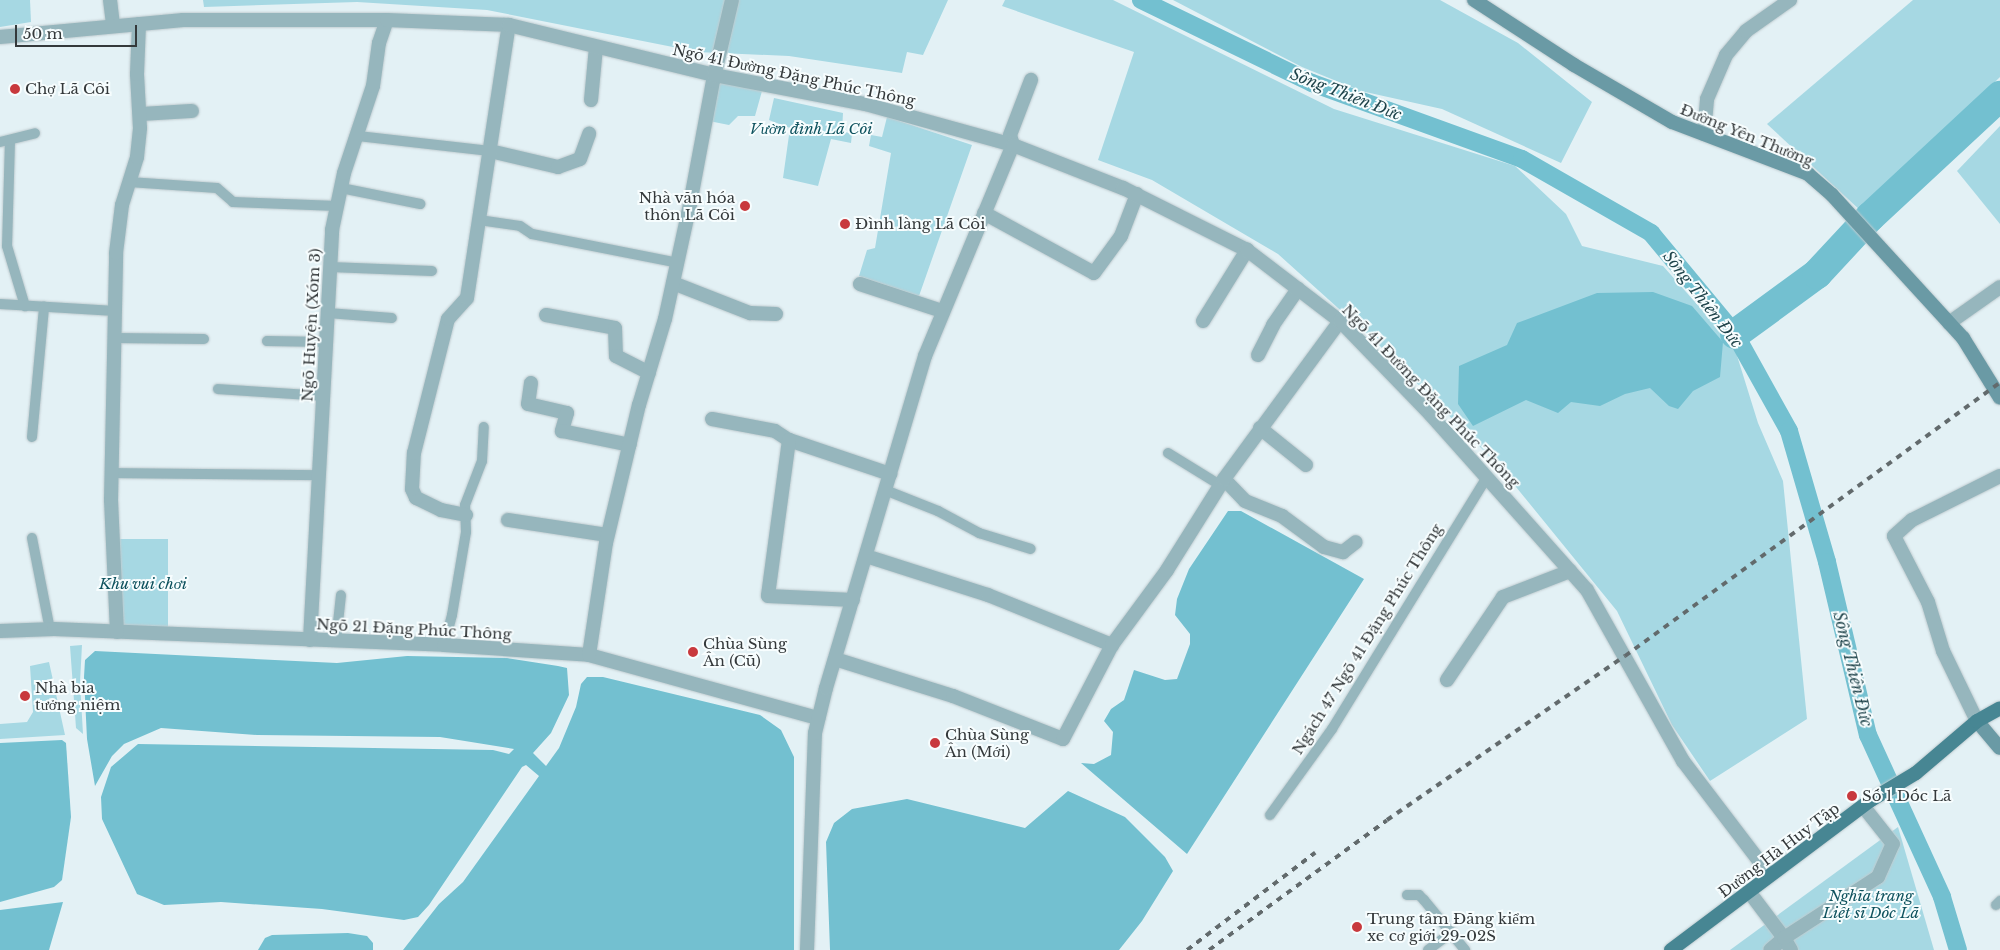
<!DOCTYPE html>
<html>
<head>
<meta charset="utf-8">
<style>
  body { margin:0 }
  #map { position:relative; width:2000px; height:950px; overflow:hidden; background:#e3f1f5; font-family:"Libre Baskerville",serif }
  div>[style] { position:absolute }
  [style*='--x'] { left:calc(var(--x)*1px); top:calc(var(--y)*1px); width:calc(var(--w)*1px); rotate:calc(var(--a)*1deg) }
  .green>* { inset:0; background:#a6d8e3; transform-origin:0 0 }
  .water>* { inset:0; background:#73c0d0 }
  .canal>* { height:18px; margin:-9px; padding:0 9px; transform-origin:9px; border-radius:9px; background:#73c0d0 }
  .river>* { height:30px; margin:-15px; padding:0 15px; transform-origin:15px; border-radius:15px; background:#73c0d0 }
  .roads { filter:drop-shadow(0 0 1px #c0ccd0) drop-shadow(0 0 1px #c0ccd0) }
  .service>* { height:10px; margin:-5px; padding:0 5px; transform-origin:5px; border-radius:5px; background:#96b6bd }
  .minor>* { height:14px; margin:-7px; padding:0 7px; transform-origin:7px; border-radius:7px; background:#96b6bd }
  .tertiary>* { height:14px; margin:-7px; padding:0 7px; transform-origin:7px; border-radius:7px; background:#96b6bd }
  .secondary>* { height:14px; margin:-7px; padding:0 7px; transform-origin:7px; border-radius:7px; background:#6a9aa5 }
  .primary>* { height:14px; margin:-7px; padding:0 7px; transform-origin:7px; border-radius:7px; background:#478693 }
  .rail>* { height:4px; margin-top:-2px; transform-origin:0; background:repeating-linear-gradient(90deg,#626a6c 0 6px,transparent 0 12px) }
  .dots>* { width:14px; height:14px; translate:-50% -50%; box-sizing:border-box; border:2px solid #f7fdfe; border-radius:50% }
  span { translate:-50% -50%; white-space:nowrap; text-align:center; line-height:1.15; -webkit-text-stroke:4px #f7fdfe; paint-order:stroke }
  .street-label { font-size:15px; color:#34393b }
  .poi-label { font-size:15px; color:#34393b }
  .left { translate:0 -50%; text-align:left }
  .right { translate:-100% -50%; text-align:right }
  .park-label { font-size:15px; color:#0e525e; font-style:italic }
  .water-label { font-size:16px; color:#20454c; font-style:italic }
  .scale { position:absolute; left:15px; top:25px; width:122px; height:22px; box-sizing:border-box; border:2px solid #34393b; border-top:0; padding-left:6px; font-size:15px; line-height:18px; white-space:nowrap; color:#34393b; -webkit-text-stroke:4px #f7fdfe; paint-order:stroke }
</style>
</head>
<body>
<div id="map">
  <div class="green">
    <div style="clip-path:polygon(0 0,30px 0,31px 22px,0 27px)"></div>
    <div style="clip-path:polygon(203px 0,948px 0,923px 55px,907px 52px,902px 73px,789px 56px,698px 52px,487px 10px,357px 2px,204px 7px)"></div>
    <div style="clip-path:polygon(1005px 0,1113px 0,1334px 109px,1515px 166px,1566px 214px,1582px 246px,1663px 266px,1734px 346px,1758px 423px,1783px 481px,1807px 719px,1710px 781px,1672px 725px,1617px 611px,1499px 466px,1378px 344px,1278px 254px,1152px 180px,1098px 160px,1134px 52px,1002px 6px)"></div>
    <div style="clip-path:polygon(1173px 0,1440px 0,1518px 43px,1592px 102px,1561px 163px,1442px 109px,1361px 91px,1302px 67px)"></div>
    <div style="clip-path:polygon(1913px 0,2000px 0,2000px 77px,1862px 212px,1767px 124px)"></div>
    <div style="clip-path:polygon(713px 81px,762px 91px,755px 116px,738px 116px,729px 125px,709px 121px)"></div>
    <div style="clip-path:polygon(774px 98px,843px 113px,842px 131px,852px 134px,851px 143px,831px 139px,818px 186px,783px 178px,790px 128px,769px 120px)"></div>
    <div style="clip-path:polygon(887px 117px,972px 145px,919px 296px,859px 276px,867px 250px,875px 248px,891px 153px,869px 146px,871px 135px,882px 137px)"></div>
    <div style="clip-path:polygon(2000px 126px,2000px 224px,1957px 171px)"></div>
    <div style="left:118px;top:539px;width:50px;height:89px"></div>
    <div style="clip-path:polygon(82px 645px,80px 682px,83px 734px,76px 728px,70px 646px)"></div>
    <div style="clip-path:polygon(49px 662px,65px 735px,0 739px,0 724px,27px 722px,33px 712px,30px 666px)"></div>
    <div style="clip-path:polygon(1898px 827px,1934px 950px,1730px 950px)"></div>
  </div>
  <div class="water">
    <div style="clip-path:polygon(1653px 292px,1692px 306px,1723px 342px,1720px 377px,1693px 391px,1678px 409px,1669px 406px,1650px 388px,1625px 394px,1600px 406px,1571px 402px,1558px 413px,1526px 400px,1473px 426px,1458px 404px,1459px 366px,1507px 345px,1517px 323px,1597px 293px)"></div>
    <div style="clip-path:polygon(1228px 511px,1241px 511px,1364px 579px,1187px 854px,1081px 763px,1094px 764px,1111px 755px,1113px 732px,1104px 721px,1111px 709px,1124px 700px,1134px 670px,1165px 680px,1177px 679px,1190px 644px,1190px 634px,1175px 615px,1177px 599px,1189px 569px)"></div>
    <div style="clip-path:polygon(95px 651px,337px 663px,407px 656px,507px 658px,558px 666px,567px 668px,569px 695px,551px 733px,533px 753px,546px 766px,559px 748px,576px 707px,581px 684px,587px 677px,603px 677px,760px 715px,781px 730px,794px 757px,794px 950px,403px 950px,439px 904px,463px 882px,539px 776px,526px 765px,522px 767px,429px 905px,418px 917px,404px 920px,322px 909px,221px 902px,164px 905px,137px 894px,102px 819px,101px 797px,111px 767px,138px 744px,493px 750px,509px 754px,514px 749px,440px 737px,257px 735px,161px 728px,124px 744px,112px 756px,95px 786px,87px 739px,84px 677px,85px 660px)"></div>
    <div style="clip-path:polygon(62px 740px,66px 743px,71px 817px,62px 880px,54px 887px,0 902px,0 743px)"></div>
    <div style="clip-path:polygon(1068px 791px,1125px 817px,1165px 857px,1173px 871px,1142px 921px,1119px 950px,830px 950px,826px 842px,834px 823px,852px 809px,907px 799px,1025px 828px)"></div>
    <div style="clip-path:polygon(63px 902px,49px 950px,0 950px,0 910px)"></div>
    <div style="clip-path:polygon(348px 933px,367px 936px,373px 943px,373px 950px,258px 950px,265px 938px,272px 935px)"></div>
  </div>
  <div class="canal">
    <div style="--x:1141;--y:0;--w:190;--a:25.9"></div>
    <div style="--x:1312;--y:83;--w:223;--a:19.9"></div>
    <div style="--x:1522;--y:159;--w:149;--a:29.8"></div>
    <div style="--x:1651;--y:233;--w:131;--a:50.3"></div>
    <div style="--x:1735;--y:334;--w:111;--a:60.9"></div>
    <div style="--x:1789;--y:431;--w:136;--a:73.8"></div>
    <div style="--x:1827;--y:562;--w:178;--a:76.7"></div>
    <div style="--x:1868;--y:735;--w:178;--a:65.4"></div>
    <div style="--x:1942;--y:897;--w:55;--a:73.2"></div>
  </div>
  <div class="river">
    <div style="--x:1735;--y:334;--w:102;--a:-36.2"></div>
    <div style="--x:1817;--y:274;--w:78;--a:-47.1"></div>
    <div style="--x:1870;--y:217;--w:178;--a:-42.9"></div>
  </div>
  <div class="roads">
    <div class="service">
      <div style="--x:358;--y:136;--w:133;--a:6.5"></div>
      <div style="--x:10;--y:140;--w:106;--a:91.6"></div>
      <div style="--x:7;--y:246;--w:63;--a:73.3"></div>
      <div style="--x:0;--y:142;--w:36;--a:-14"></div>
      <div style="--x:129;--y:182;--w:88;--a:3.9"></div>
      <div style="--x:217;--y:188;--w:21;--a:41"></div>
      <div style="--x:233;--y:202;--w:104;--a:2.2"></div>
      <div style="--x:341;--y:188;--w:81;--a:11.4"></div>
      <div style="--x:479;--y:220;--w:41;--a:8.3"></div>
      <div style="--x:520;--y:226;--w:14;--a:34"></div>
      <div style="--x:532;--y:234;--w:149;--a:11.2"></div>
      <div style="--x:330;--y:267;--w:102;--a:2.2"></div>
      <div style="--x:0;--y:304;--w:115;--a:3.5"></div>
      <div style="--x:328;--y:313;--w:64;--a:4.5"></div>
      <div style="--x:114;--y:338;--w:90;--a:0.6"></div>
      <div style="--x:267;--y:341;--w:59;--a:1"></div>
      <div style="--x:218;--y:389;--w:105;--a:3.8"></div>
      <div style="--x:32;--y:437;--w:131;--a:-84.7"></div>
      <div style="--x:1168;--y:453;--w:61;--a:31.6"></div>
      <div style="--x:112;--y:473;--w:207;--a:0.6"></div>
      <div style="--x:885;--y:490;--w:57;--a:21.6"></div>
      <div style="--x:938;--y:511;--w:47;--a:28.2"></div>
      <div style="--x:979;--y:533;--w:54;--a:17.1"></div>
      <div style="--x:32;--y:538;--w:94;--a:78.9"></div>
      <div style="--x:336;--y:641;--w:46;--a:-83.8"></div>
      <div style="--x:444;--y:645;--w:31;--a:-75"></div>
      <div style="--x:452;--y:615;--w:84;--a:-80.4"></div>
      <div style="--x:466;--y:532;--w:27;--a:-92"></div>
      <div style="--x:465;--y:505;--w:47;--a:-68.9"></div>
      <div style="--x:482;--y:461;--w:34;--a:-87"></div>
      <div style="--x:1270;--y:815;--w:106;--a:-54.2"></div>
      <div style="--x:1332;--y:729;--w:296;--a:-58.4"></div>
      <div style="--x:1407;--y:895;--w:12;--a:0"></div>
      <div style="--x:1419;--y:895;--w:7;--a:45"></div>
      <div style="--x:1424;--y:900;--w:65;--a:50.6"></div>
      <div style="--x:1996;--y:905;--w:6;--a:-45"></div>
      <div style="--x:1428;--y:950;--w:30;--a:-37"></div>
    </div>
    <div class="minor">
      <div style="--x:110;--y:0;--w:26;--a:83"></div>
      <div style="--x:591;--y:100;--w:53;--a:-84.6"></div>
      <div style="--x:140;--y:114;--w:52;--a:-3.3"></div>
      <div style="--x:1704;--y:134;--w:35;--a:-85"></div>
      <div style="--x:1707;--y:99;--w:48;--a:-66.6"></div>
      <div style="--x:1726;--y:55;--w:31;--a:-50"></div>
      <div style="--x:1746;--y:31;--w:54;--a:-35.2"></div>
      <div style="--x:490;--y:151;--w:70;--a:13.2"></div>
      <div style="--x:558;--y:167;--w:23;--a:-20"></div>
      <div style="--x:580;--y:159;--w:27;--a:-70"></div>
      <div style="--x:984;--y:213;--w:125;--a:28.6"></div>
      <div style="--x:1094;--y:273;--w:46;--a:-53.9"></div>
      <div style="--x:1121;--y:236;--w:45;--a:-69.1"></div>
      <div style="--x:673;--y:283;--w:83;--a:21.3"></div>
      <div style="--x:750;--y:313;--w:26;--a:2"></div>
      <div style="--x:860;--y:284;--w:86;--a:18.2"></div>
      <div style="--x:546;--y:315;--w:70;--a:10.7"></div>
      <div style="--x:615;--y:328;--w:28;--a:88"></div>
      <div style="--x:616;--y:356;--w:37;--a:27"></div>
      <div style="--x:1203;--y:321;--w:84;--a:-58.2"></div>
      <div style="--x:1949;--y:323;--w:62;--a:-35.2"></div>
      <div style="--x:1258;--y:355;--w:34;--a:-63"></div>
      <div style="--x:1273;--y:325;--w:44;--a:-55.2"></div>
      <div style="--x:531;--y:383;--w:21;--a:98"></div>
      <div style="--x:528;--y:404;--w:40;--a:13"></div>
      <div style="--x:567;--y:413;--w:19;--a:106"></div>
      <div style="--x:562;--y:431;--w:69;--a:11.6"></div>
      <div style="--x:712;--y:419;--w:64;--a:10.8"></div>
      <div style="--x:775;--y:431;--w:17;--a:33"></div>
      <div style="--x:789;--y:440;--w:107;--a:18.6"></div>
      <div style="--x:1260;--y:428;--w:59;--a:38.8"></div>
      <div style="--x:789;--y:440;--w:157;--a:97.7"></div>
      <div style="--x:768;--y:596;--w:85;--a:2.7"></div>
      <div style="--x:1224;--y:479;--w:30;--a:46"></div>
      <div style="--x:1245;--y:501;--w:40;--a:22"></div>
      <div style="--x:1282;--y:516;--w:52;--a:36.4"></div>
      <div style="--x:1324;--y:547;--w:20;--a:15"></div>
      <div style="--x:1343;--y:552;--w:16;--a:-38"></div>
      <div style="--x:466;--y:515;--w:25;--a:-169"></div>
      <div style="--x:441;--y:510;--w:28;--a:-154"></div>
      <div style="--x:416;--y:498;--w:10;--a:-114"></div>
      <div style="--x:412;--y:489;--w:36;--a:-87"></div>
      <div style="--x:414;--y:453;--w:138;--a:-75.8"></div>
      <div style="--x:448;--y:319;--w:28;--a:-48"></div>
      <div style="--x:467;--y:298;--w:276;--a:-81.3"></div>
      <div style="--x:508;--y:520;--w:100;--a:8.6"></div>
      <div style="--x:866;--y:556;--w:128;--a:17.7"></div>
      <div style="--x:988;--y:595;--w:134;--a:22"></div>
      <div style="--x:0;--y:631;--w:54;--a:-2.1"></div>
      <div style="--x:54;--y:629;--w:390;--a:2.3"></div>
      <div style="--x:444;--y:645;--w:145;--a:3.9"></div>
      <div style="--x:589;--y:655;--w:238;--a:15.4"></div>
      <div style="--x:117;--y:632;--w:132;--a:-92.6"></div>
      <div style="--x:111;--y:500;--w:247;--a:-88.8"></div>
      <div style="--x:116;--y:253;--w:48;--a:-82.9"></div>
      <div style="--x:122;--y:205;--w:50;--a:-72.6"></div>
      <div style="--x:137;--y:157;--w:29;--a:-84"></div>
      <div style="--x:140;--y:128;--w:54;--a:-93.2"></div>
      <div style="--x:137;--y:74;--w:50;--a:-87.7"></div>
      <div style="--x:310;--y:640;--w:411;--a:-86.9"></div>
      <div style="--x:332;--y:230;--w:58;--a:-78.1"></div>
      <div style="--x:344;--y:173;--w:92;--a:-71.6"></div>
      <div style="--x:373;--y:86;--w:43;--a:-82.1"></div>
      <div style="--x:379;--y:43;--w:24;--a:-71"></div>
      <div style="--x:589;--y:655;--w:113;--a:-81.4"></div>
      <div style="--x:606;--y:543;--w:142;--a:-76.6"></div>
      <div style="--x:639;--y:405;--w:90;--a:-73.2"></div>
      <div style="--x:665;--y:319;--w:118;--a:-77.7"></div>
      <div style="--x:690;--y:204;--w:125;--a:-79.4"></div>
      <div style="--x:713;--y:81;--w:83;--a:-76.8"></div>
      <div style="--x:835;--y:659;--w:124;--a:17.4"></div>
      <div style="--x:953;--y:696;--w:118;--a:21.4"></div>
      <div style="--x:1063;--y:739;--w:106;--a:-62.5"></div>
      <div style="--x:1112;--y:645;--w:93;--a:-53.7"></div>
      <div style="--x:1167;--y:570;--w:107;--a:-57.9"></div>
      <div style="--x:1224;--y:479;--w:196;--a:-53.7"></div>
      <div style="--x:1447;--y:680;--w:100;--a:-56"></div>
      <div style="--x:1503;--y:597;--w:72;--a:-21.2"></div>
      <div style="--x:1977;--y:721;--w:78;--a:-115.9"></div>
      <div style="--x:1943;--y:651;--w:51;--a:-107"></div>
      <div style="--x:1928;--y:602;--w:74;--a:-117.3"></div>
      <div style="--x:1894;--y:536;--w:24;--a:-42"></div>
      <div style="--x:1912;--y:520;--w:98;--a:-26.6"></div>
      <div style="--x:1750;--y:893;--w:56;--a:52.9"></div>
      <div style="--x:1784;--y:938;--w:18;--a:139"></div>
      <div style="--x:807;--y:950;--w:217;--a:-87.9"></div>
      <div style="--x:815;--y:733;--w:46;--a:-76.3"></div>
      <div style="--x:826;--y:688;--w:346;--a:-73.4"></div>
      <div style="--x:925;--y:356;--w:229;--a:-67.4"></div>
      <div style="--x:1013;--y:145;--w:10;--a:-107"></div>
      <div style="--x:1010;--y:135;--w:59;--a:-69.1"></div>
      <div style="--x:1791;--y:950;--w:14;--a:-120"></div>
      <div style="--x:1784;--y:938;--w:112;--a:-33"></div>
      <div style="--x:1878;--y:877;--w:36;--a:-66"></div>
      <div style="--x:1893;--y:844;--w:48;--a:-128.3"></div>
    </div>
    <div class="tertiary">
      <div style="--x:0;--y:37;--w:184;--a:-5.3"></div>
      <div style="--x:183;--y:20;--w:204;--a:0"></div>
      <div style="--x:387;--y:20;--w:122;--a:2.3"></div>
      <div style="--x:509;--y:25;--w:211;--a:13.7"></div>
      <div style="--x:714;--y:75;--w:154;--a:10.9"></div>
      <div style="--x:865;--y:104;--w:154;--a:15.5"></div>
      <div style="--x:1013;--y:145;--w:118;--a:21.4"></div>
      <div style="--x:1123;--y:188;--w:139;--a:26.6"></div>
      <div style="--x:1247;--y:250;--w:117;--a:37.4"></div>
      <div style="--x:1340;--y:321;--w:131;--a:45.9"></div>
      <div style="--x:1431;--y:415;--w:234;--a:48.3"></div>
      <div style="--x:1587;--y:590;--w:196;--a:60.7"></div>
      <div style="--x:1683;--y:761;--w:143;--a:52.7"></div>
    </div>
    <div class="secondary">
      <div style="--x:1474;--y:0;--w:119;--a:33"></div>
      <div style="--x:1574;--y:65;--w:113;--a:30.2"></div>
      <div style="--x:1672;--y:122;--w:146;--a:20.9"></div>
      <div style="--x:1808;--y:174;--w:32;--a:41"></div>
      <div style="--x:1832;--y:195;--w:194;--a:47.5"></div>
      <div style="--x:1963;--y:338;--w:70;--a:58.3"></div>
      <div style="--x:1977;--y:721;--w:35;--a:50"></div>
    </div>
    <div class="primary">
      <div style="--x:1671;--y:950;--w:250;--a:-36.9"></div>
      <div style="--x:1871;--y:800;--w:52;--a:-31"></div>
      <div style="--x:1916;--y:773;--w:80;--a:-40.4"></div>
      <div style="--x:1977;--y:721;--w:26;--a:-29"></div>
    </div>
  </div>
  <div class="rail">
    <div style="--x:1187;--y:950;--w:161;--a:-37.2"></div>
    <div style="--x:1209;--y:950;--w:220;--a:-36.1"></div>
    <div style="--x:1387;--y:820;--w:289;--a:-34.6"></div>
    <div style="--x:1625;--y:656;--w:464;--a:-36.1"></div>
  </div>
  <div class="dots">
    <div style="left:15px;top:89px;background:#c8393d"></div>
    <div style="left:745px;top:206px;background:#c8393d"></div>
    <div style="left:845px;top:224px;background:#c8393d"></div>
    <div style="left:693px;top:652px;background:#c8393d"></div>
    <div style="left:25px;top:696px;background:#c8393d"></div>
    <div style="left:935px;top:743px;background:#c8393d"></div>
    <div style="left:1852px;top:796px;background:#c8393d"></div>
    <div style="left:1357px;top:927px;background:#c8393d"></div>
  </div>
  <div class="street-label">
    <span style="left:794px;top:75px;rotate:12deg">Ngõ 41 Đường Đặng Phúc Thông</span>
    <span style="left:1747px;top:135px;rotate:22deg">Đường Yên Thường</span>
    <span style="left:311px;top:325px;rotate:-87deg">Ngõ Huyện (Xóm 3)</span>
    <span style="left:1431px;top:396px;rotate:46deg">Ngõ 41 Đường Đặng Phúc Thông</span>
    <span style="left:414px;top:629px;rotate:3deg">Ngõ 21 Đặng Phúc Thông</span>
    <span style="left:1367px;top:639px;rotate:-58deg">Ngách 47 Ngõ 41 Đặng Phúc Thông</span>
    <span style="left:1779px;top:850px;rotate:-37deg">Đường Hà Huy Tập</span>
  </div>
  <div class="poi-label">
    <span class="left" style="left:25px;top:89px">Chợ Lã Côi</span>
    <span class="right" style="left:735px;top:206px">Nhà văn hóa<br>thôn Lã Côi</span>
    <span class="left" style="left:855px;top:224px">Đình làng Lã Côi</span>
    <span class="left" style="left:703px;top:652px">Chùa Sùng<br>Ân (Cũ)</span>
    <span class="left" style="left:35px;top:696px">Nhà bia<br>tưởng niệm</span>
    <span class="left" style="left:945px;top:743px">Chùa Sùng<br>Ân (Mới)</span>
    <span class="left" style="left:1862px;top:796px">Số 1 Dốc Lã</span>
    <span class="left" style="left:1367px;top:927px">Trung tâm Đăng kiểm<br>xe cơ giới 29-02S</span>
  </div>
  <div class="park-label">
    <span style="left:811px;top:129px">Vườn đình Lã Côi</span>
    <span style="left:143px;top:584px">Khu vui chơi</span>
    <span style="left:1871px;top:904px">Nghĩa trang<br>Liệt sĩ Dốc Lã</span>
  </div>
  <div class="water-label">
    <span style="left:1346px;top:94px;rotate:21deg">Sông Thiên Đức</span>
    <span style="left:1703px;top:299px;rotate:52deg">Sông Thiên Đức</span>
    <span style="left:1853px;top:669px;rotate:76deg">Sông Thiên Đức</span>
  </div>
  <div class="scale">50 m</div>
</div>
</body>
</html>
